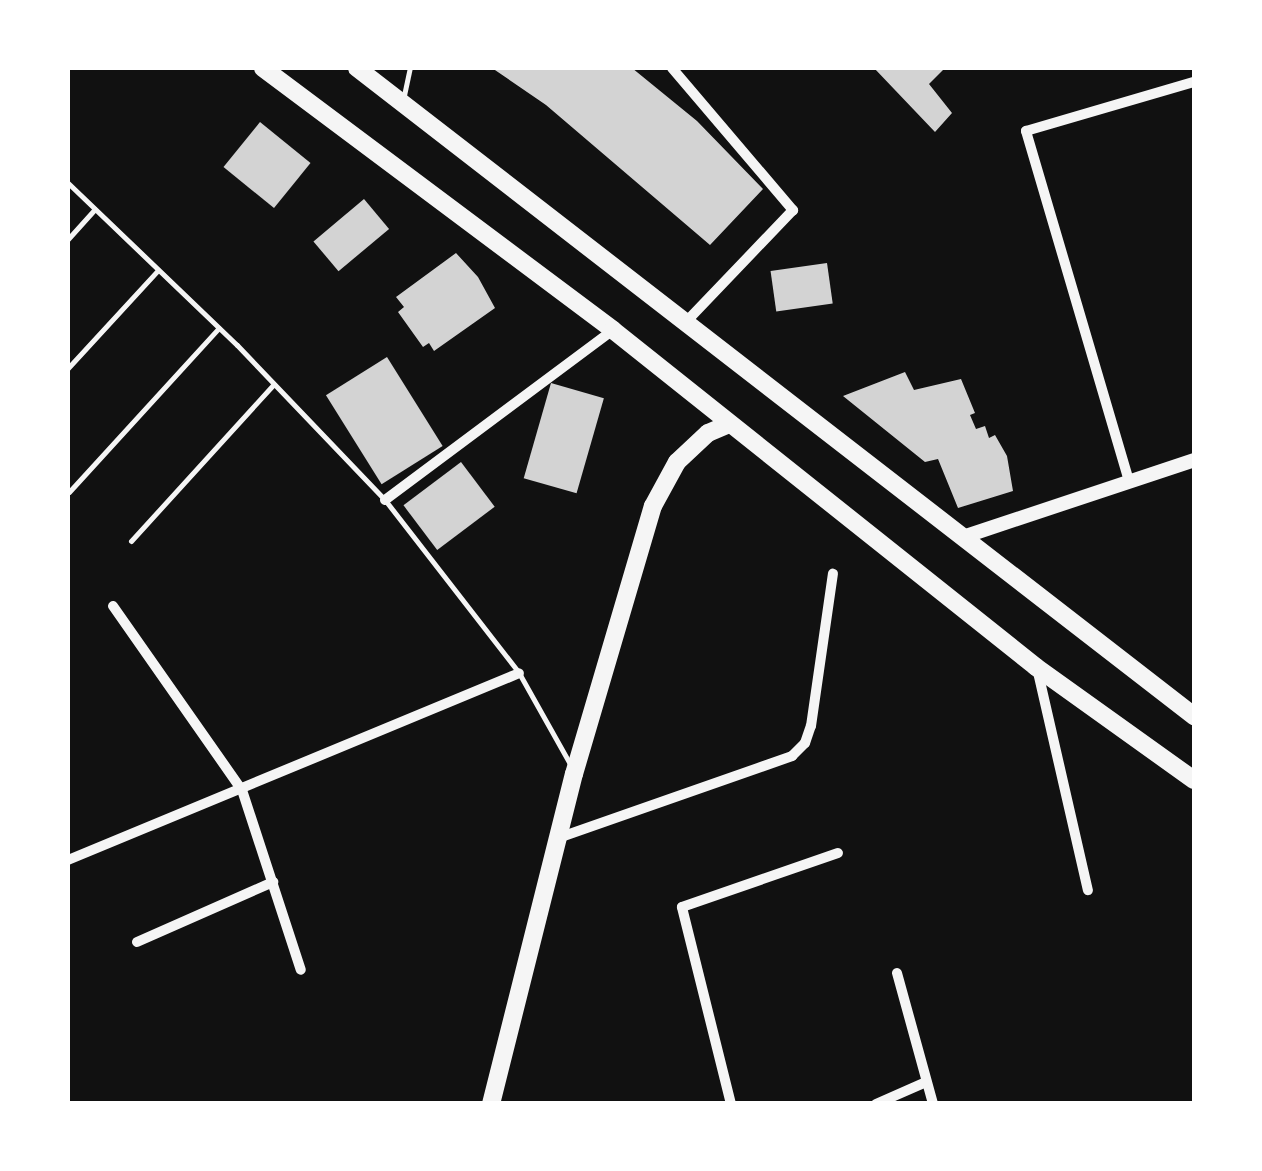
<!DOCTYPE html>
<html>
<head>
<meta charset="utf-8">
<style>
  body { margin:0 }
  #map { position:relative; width:1262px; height:1171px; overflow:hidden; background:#111; font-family:Montserrat,sans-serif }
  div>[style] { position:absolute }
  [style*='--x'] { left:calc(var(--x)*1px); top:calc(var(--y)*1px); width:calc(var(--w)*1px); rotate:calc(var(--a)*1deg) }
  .building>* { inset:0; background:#d3d3d3; transform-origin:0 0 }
  .service>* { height:5px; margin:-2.5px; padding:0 2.5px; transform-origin:2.5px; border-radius:2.5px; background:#f5f5f5 }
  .minor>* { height:10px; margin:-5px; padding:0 5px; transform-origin:5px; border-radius:5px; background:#f5f5f5 }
  .tertiary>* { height:14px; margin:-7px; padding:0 7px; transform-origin:7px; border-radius:7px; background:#f5f5f5 }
  .primary>* { height:18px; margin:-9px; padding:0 9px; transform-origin:9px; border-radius:9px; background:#f5f5f5 }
  .trunk>* { height:18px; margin:-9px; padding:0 9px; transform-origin:9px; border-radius:9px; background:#f5f5f5 }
  span { translate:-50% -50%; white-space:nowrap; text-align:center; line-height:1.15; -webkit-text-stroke:10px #fff; paint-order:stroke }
  .frame { position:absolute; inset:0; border:70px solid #fff; pointer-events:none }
</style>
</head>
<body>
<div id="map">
  <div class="building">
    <div style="clip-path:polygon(492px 68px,632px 68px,697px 121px,763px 189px,710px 245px,546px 105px)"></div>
    <div style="clip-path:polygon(874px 68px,945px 68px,929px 84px,952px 113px,935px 132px)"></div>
    <div style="left:260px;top:122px;width:65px;height:58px;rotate:39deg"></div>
    <div style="left:364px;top:199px;width:39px;height:66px;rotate:50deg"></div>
    <div style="clip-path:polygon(456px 253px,478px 277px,495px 308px,434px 351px,429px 343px,423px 347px,398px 312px,404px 307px,396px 297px)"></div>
    <div style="left:827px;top:263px;width:41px;height:57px;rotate:82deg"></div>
    <div style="left:387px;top:357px;width:105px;height:72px;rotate:58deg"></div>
    <div style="clip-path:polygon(905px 372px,914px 390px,961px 379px,975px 413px,970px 415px,976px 429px,985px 426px,989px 438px,995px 435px,1007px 456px,1013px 491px,958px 508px,938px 459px,925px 462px,843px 396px)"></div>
    <div style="left:551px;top:383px;width:55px;height:99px;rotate:16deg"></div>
    <div style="left:461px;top:462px;width:56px;height:72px;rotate:53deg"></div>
  </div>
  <div class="service">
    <div style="--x:403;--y:100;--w:33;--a:-78"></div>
    <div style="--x:68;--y:183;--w:234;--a:43.8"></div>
    <div style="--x:237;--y:345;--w:214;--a:46.3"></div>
    <div style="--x:385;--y:500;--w:219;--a:52.2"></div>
    <div style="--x:519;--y:673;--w:104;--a:60.7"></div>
    <div style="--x:68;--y:239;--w:40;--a:-48"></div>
    <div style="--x:68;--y:368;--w:133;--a:-47.4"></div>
    <div style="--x:69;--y:492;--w:222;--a:-47.6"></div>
    <div style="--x:131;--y:541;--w:212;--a:-47.7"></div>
  </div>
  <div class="minor">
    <div style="--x:672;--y:68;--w:187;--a:49.6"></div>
    <div style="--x:793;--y:210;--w:155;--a:133.7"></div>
    <div style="--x:1129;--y:481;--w:365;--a:-106.4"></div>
    <div style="--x:1026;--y:131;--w:175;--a:-16.3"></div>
    <div style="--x:385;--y:500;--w:284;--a:-36.7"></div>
    <div style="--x:113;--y:606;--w:225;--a:55"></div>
    <div style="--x:242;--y:790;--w:189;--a:71.9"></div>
    <div style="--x:1037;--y:668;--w:228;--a:77.1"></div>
    <div style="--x:561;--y:837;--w:245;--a:-19.3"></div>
    <div style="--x:792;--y:756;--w:18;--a:-45"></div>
    <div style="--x:805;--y:743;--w:18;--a:-71"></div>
    <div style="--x:811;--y:726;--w:154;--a:-81.8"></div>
    <div style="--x:68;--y:860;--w:488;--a:-22.5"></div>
    <div style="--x:137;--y:942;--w:149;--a:-23.8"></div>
    <div style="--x:897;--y:973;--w:136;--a:74.6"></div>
    <div style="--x:731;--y:1104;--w:203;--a:-104"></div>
    <div style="--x:682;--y:907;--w:165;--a:-19.1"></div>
    <div style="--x:876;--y:1104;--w:55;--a:-23.7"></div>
  </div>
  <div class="tertiary">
    <div style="--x:966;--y:536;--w:240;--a:-18.4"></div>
  </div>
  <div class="primary">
    <div style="--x:491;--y:1104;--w:340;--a:-75.9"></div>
    <div style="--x:574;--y:774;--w:279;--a:-73.6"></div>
    <div style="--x:653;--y:506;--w:50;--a:-61.4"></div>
    <div style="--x:677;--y:462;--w:42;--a:-43.1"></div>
    <div style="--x:708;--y:433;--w:23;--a:-23"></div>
  </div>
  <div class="trunk">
    <div style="--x:263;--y:68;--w:437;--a:36.8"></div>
    <div style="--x:613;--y:330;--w:541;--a:38.54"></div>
    <div style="--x:1036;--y:667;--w:194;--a:35.6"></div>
    <div style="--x:357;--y:68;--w:1059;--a:37.75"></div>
  </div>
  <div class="frame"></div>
</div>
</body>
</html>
